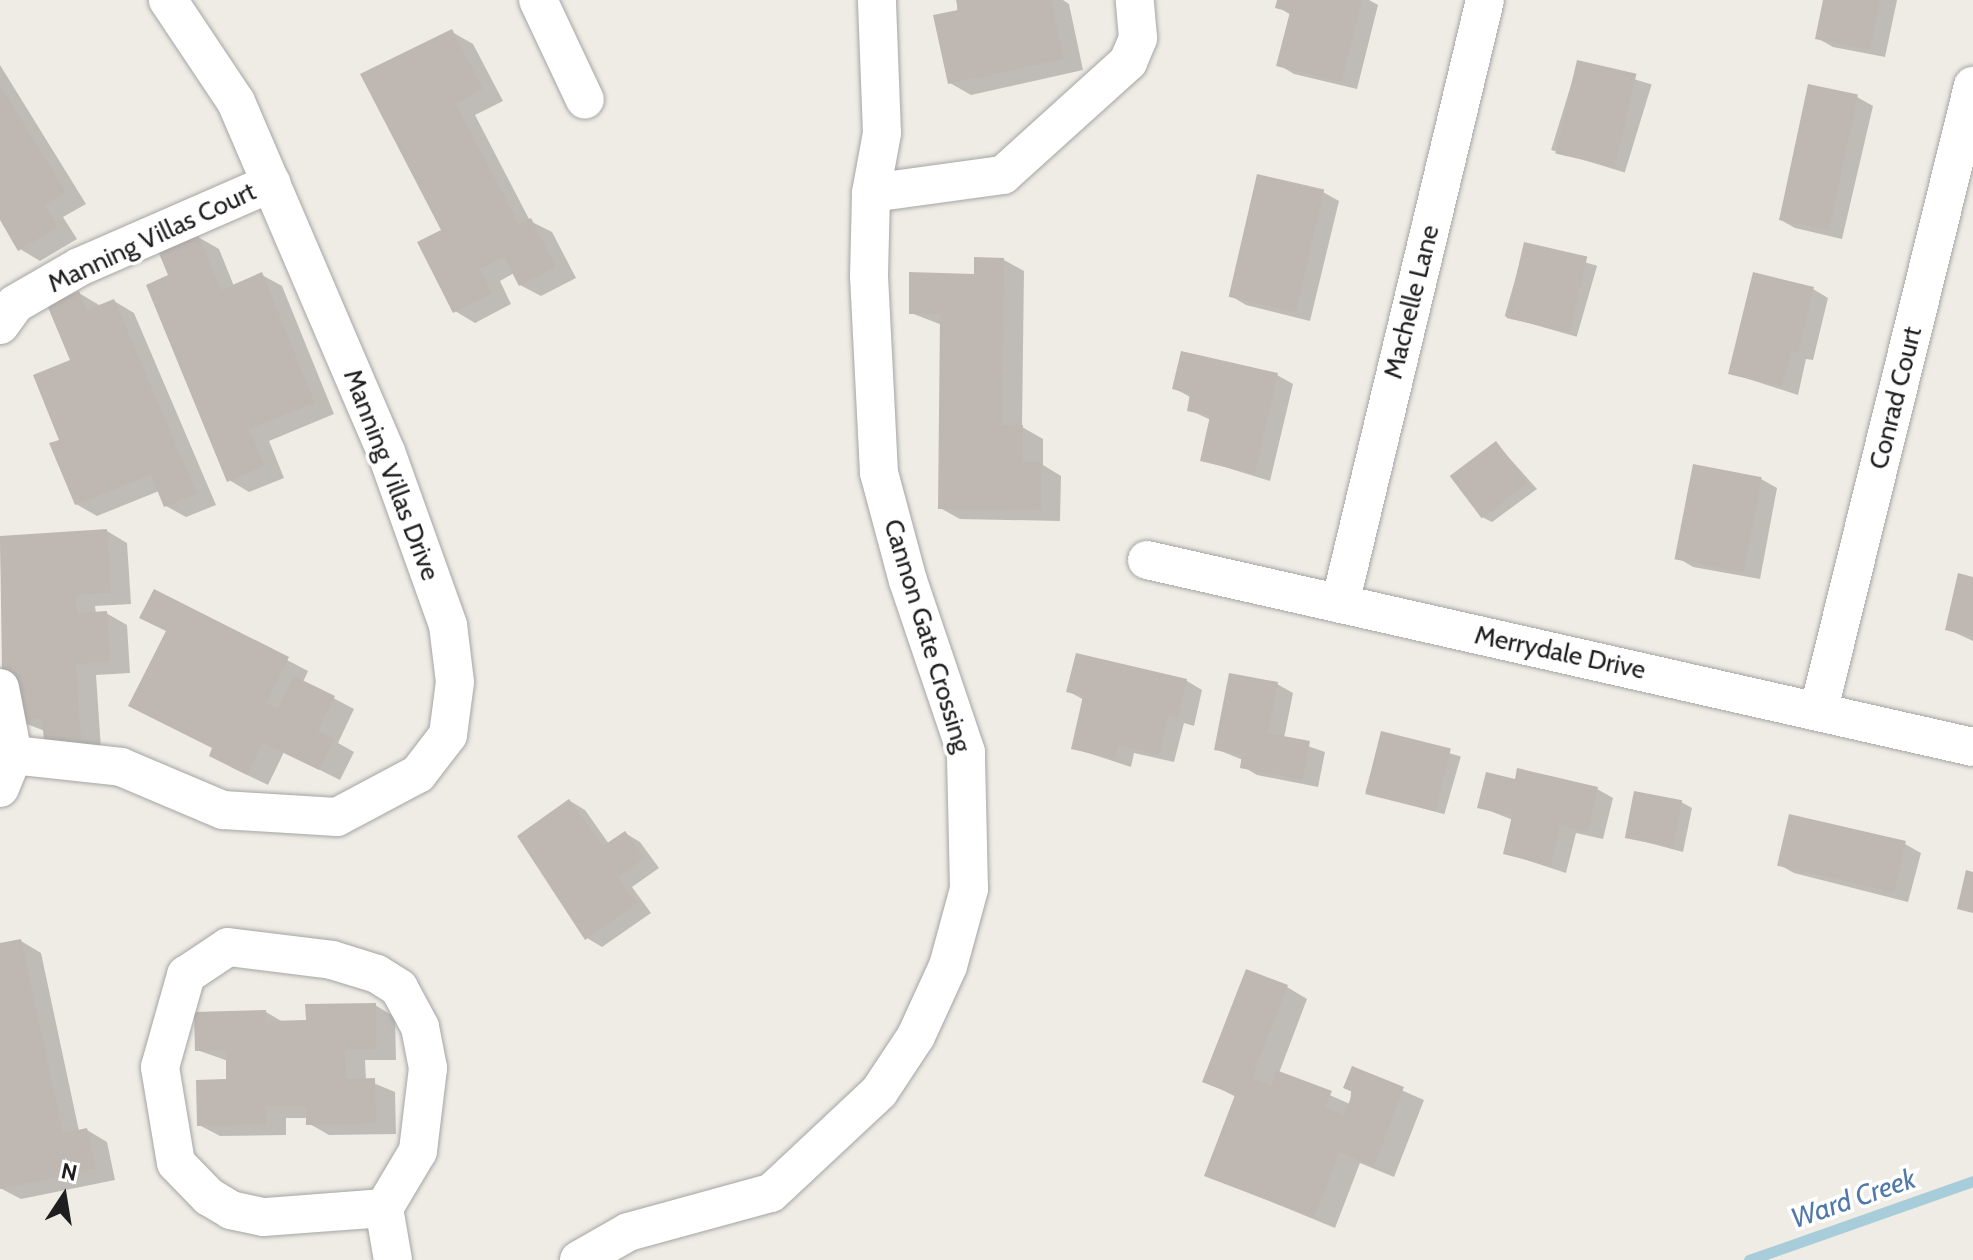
<!DOCTYPE html>
<html>
<head>
<meta charset="utf-8">
<style>
  body { margin:0 }
  #map { position:relative; width:1973px; height:1260px; overflow:hidden; background:#efece5; font-family:Cabin,sans-serif }
  div>[style] { position:absolute }
  [style*='--x'] { left:calc(var(--x)*1px); top:calc(var(--y)*1px); width:calc(var(--w)*1px); rotate:calc(var(--a)*1deg) }
  .shadow>* { inset:0; background:#0003; transform-origin:0 0 }
  .stream>* { height:11px; margin:-5.5px; padding:0 5.5px; transform-origin:5.5px; border-radius:5.5px; background:#a8cdda }
  .building>* { inset:0; background:#bfb8b2; transform-origin:0 0 }
  .roads { filter:drop-shadow(0 0 2px #a5a5a5) drop-shadow(0 0 2px #a5a5a5) }
  .minor>* { height:38px; margin:-19px; padding:0 19px; transform-origin:19px; border-radius:19px; background:#fff }
  span { translate:-50% -50%; white-space:nowrap; text-align:center; line-height:1.15; -webkit-text-stroke:7px #fff; paint-order:stroke }
  .street-label { font-size:26px; color:#1e1e1e }
  .water-label { font-size:28px; color:#5079a9; font-style:italic }
  .north { position:absolute; left:24px; top:1156px; width:80px; height:80px; -webkit-text-stroke:6px #fff; paint-order:stroke; rotate:12deg; font-size:22px; font-weight:700; line-height:32px; text-align:center; color:#1e1e1e }
  .north::after { content:''; display:block; margin:auto; width:28px; height:36px; background:#1e1e1e; clip-path:polygon(50% 0,100% 100%,50% 72%,0 100%) }
</style>
</head>
<body>
<div id="map">
  <div class="shadow">
    <div style="clip-path:polygon(958px 0,1063px 0,1069px 4px,1083px 70px,971px 95px,950px 83px)"></div>
    <div style="clip-path:polygon(1280px 0,1369px 0,1378px 5px,1357px 89px,1294px 74px,1279px 65px,1291px 15px,1278px 7px)"></div>
    <div style="clip-path:polygon(1825px 0,1897px 0,1885px 57px,1833px 47px,1817px 38px)"></div>
    <div style="clip-path:polygon(452px 32px,473px 44px,503px 101px,475px 115px,530px 221px,552px 232px,576px 278px,541px 296px,520px 285px,514px 273px,500px 281px,511px 304px,475px 323px,455px 311px,443px 231px)"></div>
    <div style="left:1578px;top:62px;width:77px;height:92px;rotate:17deg"></div>
    <div style="clip-path:polygon(0 65px,86px 204px,63px 217px,77px 239px,40px 261px,20px 249px,0 216px)"></div>
    <div style="clip-path:polygon(1857px 97px,1873px 106px,1842px 239px,1795px 228px,1779px 219px)"></div>
    <div style="clip-path:polygon(1323px 192px,1339px 201px,1310px 321px,1246px 305px,1231px 296px)"></div>
    <div style="clip-path:polygon(198px 237px,219px 249px,234px 286px,262px 275px,282px 286px,334px 414px,269px 441px,284px 478px,249px 492px,229px 480px,171px 276px)"></div>
    <div style="left:1525px;top:245px;width:75px;height:74px;rotate:16deg"></div>
    <div style="clip-path:polygon(1004px 260px,1024px 271px,1022px 427px,1043px 439px,1043px 465px,1061px 476px,1060px 521px,960px 519px,940px 508px,942px 325px,911px 313px)"></div>
    <div style="clip-path:polygon(1813px 289px,1828px 298px,1813px 360px,1806px 359px,1798px 395px,1730px 373px)"></div>
    <div style="clip-path:polygon(79px 293px,99px 305px,114px 301px,134px 313px,216px 505px,186px 517px,166px 506px,159px 491px,97px 516px,76px 504px,61px 441px)"></div>
    <div style="clip-path:polygon(1277px 375px,1293px 384px,1270px 481px,1202px 460px,1211px 420px,1189px 410px,1190px 397px,1174px 388px)"></div>
    <div style="clip-path:polygon(1496px 443px,1537px 489px,1492px 522px,1482px 517px)"></div>
    <div style="clip-path:polygon(1761px 479px,1777px 488px,1760px 579px,1693px 567px,1678px 558px)"></div>
    <div style="clip-path:polygon(107px 531px,127px 543px,131px 604px,95px 606px,96px 614px,106px 613px,127px 625px,130px 673px,96px 675px,101px 749px,46px 740px,45px 731px,16px 720px,4px 669px,0 538px)"></div>
    <div style="clip-path:polygon(1973px 579px,1973px 641px,1947px 629px)"></div>
    <div style="clip-path:polygon(155px 591px,308px 671px,303px 682px,354px 709px,338px 743px,354px 752px,340px 780px,284px 752px,268px 785px,231px 767px,214px 749px)"></div>
    <div style="clip-path:polygon(1077px 655px,1187px 681px,1202px 690px,1194px 726px,1184px 723px,1174px 762px,1134px 753px,1131px 767px,1073px 748px,1084px 700px,1068px 691px)"></div>
    <div style="clip-path:polygon(1277px 684px,1293px 693px,1284px 738px,1325px 752px,1318px 787px,1257px 775px,1242px 766px,1243px 760px,1216px 749px)"></div>
    <div style="left:1382px;top:734px;width:82px;height:60px;rotate:16deg"></div>
    <div style="clip-path:polygon(1597px 789px,1613px 798px,1603px 839px,1576px 833px,1566px 873px,1505px 853px,1513px 820px,1480px 807px)"></div>
    <div style="clip-path:polygon(570px 801px,585px 810px,609px 844px,625px 833px,640px 842px,659px 868px,632px 887px,651px 913px,602px 947px,587px 938px,551px 888px)"></div>
    <div style="clip-path:polygon(1681px 802px,1692px 808px,1683px 852px,1627px 837px)"></div>
    <div style="clip-path:polygon(1905px 844px,1921px 853px,1908px 902px,1794px 873px,1778px 864px)"></div>
    <div style="clip-path:polygon(21px 941px,41px 953px,79px 1131px,87px 1130px,107px 1142px,115px 1180px,21px 1199px,0 1188px,0 945px)"></div>
    <div style="clip-path:polygon(1287px 987px,1307px 999px,1279px 1073px,1350px 1104px,1353px 1069px,1424px 1100px,1394px 1177px,1360px 1163px,1335px 1228px,1206px 1175px,1236px 1097px,1205px 1081px)"></div>
    <div style="clip-path:polygon(375px 1005px,395px 1017px,396px 1060px,365px 1060px,366px 1080px,395px 1092px,396px 1134px,329px 1135px,308px 1123px,308px 1118px,286px 1118px,286px 1135px,220px 1136px,199px 1125px,228px 1081px,228px 1061px,197px 1050px,266px 1012px,283px 1022px,308px 1022px)"></div>
  </div>
  <div class="stream">
    <div style="--x:1749;--y:1260;--w:238;--a:-19.4"></div>
  </div>
  <div class="building">
    <div style="clip-path:polygon(956px 0,1051px 0,1064px 59px,948px 84px,933px 15px,958px 10px)"></div>
    <div style="clip-path:polygon(1277px 0,1362px 0,1341px 82px,1276px 66px,1290px 12px,1275px 8px)"></div>
    <div style="clip-path:polygon(1823px 0,1880px 0,1870px 50px,1815px 39px)"></div>
    <div style="clip-path:polygon(452px 29px,483px 89px,456px 104px,519px 224px,531px 218px,556px 267px,519px 286px,504px 257px,480px 269px,492px 293px,453px 313px,417px 242px,441px 230px,360px 74px)"></div>
    <div style="left:1577px;top:60px;width:61px;height:96px;rotate:13deg"></div>
    <div style="left:1808px;top:84px;width:51px;height:139px;rotate:12deg"></div>
    <div style="clip-path:polygon(0 85px,66px 192px,44px 205px,58px 227px,18px 251px,0 220px)"></div>
    <div style="left:1257px;top:174px;width:69px;height:126px;rotate:13deg"></div>
    <div style="clip-path:polygon(198px 235px,221px 290px,262px 272px,315px 403px,249px 429px,265px 466px,227px 482px,146px 285px,168px 275px,158px 251px)"></div>
    <div style="left:1524px;top:242px;width:65px;height:78px;rotate:13deg"></div>
    <div style="clip-path:polygon(974px 257px,1004px 258px,1002px 425px,1023px 425px,1023px 462px,1041px 462px,1041px 510px,938px 509px,940px 314px,909px 314px,909px 272px,974px 274px)"></div>
    <div style="clip-path:polygon(1753px 272px,1814px 287px,1798px 353px,1791px 351px,1782px 387px,1728px 374px)"></div>
    <div style="clip-path:polygon(79px 291px,87px 310px,114px 299px,197px 494px,164px 507px,151px 475px,75px 505px,49px 443px,59px 440px,33px 375px,70px 360px,47px 305px)"></div>
    <div style="clip-path:polygon(1181px 351px,1278px 373px,1255px 474px,1200px 461px,1210px 416px,1187px 411px,1190px 394px,1172px 389px)"></div>
    <div style="left:1496px;top:441px;width:53px;height:58px;rotate:53deg"></div>
    <div style="left:1693px;top:464px;width:70px;height:97px;rotate:11deg"></div>
    <div style="clip-path:polygon(107px 529px,111px 593px,76px 595px,77px 613px,107px 611px,110px 662px,76px 664px,81px 739px,44px 741px,42px 719px,14px 721px,10px 670px,2px 670px,0 536px)"></div>
    <div style="clip-path:polygon(1958px 573px,1973px 577px,1973px 637px,1945px 630px)"></div>
    <div style="clip-path:polygon(154px 589px,289px 657px,266px 703px,278px 708px,294px 676px,335px 696px,318px 730px,335px 739px,319px 770px,263px 743px,247px 775px,209px 756px,212px 748px,128px 706px,166px 631px,139px 618px)"></div>
    <div style="clip-path:polygon(1076px 653px,1187px 679px,1178px 718px,1168px 716px,1159px 755px,1118px 745px,1115px 759px,1071px 749px,1083px 696px,1066px 692px)"></div>
    <div style="clip-path:polygon(1229px 673px,1278px 682px,1268px 733px,1310px 741px,1303px 780px,1240px 768px,1242px 755px,1214px 750px)"></div>
    <div style="left:1381px;top:731px;width:72px;height:65px;rotate:14deg"></div>
    <div style="clip-path:polygon(1517px 768px,1598px 787px,1588px 832px,1560px 825px,1551px 866px,1503px 854px,1512px 816px,1477px 808px,1486px 772px,1515px 779px)"></div>
    <div style="left:1634px;top:791px;width:49px;height:48px;rotate:11deg"></div>
    <div style="clip-path:polygon(569px 799px,603px 846px,625px 831px,645px 858px,618px 877px,637px 903px,585px 940px,517px 836px)"></div>
    <div style="left:1789px;top:814px;width:120px;height:53px;rotate:13deg"></div>
    <div style="clip-path:polygon(1966px 870px,1973px 872px,1973px 913px,1957px 909px)"></div>
    <div style="clip-path:polygon(21px 939px,63px 1133px,87px 1128px,96px 1169px,0 1189px,0 943px)"></div>
    <div style="clip-path:polygon(1246px 969px,1288px 985px,1252px 1078px,1271px 1085px,1276px 1070px,1332px 1091px,1325px 1108px,1344px 1115px,1353px 1092px,1343px 1088px,1352px 1066px,1404px 1087px,1374px 1166px,1339px 1153px,1314px 1218px,1204px 1176px,1235px 1095px,1202px 1082px)"></div>
    <div style="clip-path:polygon(376px 1003px,376px 1049px,345px 1050px,346px 1079px,375px 1078px,376px 1123px,306px 1125px,306px 1107px,266px 1107px,267px 1124px,197px 1126px,196px 1080px,226px 1079px,226px 1050px,195px 1051px,194px 1012px,266px 1010px,267px 1021px,306px 1020px,305px 1004px)"></div>
  </div>
  <div class="roads">
    <div class="minor">
      <div style="--x:538;--y:0;--w:110;--a:64.8"></div>
      <div style="--x:871;--y:193;--w:133;--a:-7.8"></div>
      <div style="--x:1003;--y:175;--w:169;--a:-42.1"></div>
      <div style="--x:1128;--y:62;--w:26;--a:-67"></div>
      <div style="--x:1138;--y:38;--w:38;--a:-95"></div>
      <div style="--x:0;--y:325;--w:26;--a:-54"></div>
      <div style="--x:15;--y:304;--w:74;--a:-30"></div>
      <div style="--x:79;--y:267;--w:210;--a:-23.6"></div>
      <div style="--x:1147;--y:560;--w:847;--a:12.76"></div>
      <div style="--x:1340;--y:604;--w:621;--a:-76.5"></div>
      <div style="--x:0;--y:688;--w:68;--a:79"></div>
      <div style="--x:1819;--y:709;--w:642;--a:-76.12"></div>
      <div style="--x:0;--y:788;--w:35;--a:-68"></div>
      <div style="--x:13;--y:755;--w:109;--a:6.3"></div>
      <div style="--x:121;--y:767;--w:111;--a:22.9"></div>
      <div style="--x:223;--y:810;--w:114;--a:3.5"></div>
      <div style="--x:337;--y:817;--w:92;--a:-28"></div>
      <div style="--x:418;--y:774;--w:49;--a:-52.4"></div>
      <div style="--x:448;--y:735;--w:53;--a:-82.5"></div>
      <div style="--x:455;--y:682;--w:57;--a:-97"></div>
      <div style="--x:448;--y:625;--w:184;--a:-109.7"></div>
      <div style="--x:386;--y:452;--w:381;--a:-113.2"></div>
      <div style="--x:236;--y:102;--w:123;--a:-123.7"></div>
      <div style="--x:228;--y:947;--w:105;--a:7.1"></div>
      <div style="--x:332;--y:960;--w:47;--a:17.3"></div>
      <div style="--x:377;--y:974;--w:26;--a:32"></div>
      <div style="--x:399;--y:988;--w:44;--a:61.7"></div>
      <div style="--x:420;--y:1027;--w:42;--a:79"></div>
      <div style="--x:428;--y:1068;--w:84;--a:96.9"></div>
      <div style="--x:418;--y:1151;--w:66;--a:120.8"></div>
      <div style="--x:384;--y:1208;--w:121;--a:175.7"></div>
      <div style="--x:263;--y:1217;--w:33;--a:-168"></div>
      <div style="--x:231;--y:1210;--w:26;--a:-149"></div>
      <div style="--x:209;--y:1197;--w:47;--a:-134.1"></div>
      <div style="--x:176;--y:1163;--w:97;--a:-99.5"></div>
      <div style="--x:160;--y:1067;--w:96;--a:-74.2"></div>
      <div style="--x:186;--y:975;--w:50;--a:-33.7"></div>
      <div style="--x:384;--y:1208;--w:53;--a:80.2"></div>
      <div style="--x:579;--y:1260;--w:56;--a:-29.7"></div>
      <div style="--x:628;--y:1232;--w:148;--a:-15.3"></div>
      <div style="--x:771;--y:1193;--w:148;--a:-43.1"></div>
      <div style="--x:879;--y:1092;--w:67;--a:-56.5"></div>
      <div style="--x:916;--y:1036;--w:77;--a:-65.4"></div>
      <div style="--x:948;--y:966;--w:80;--a:-74.7"></div>
      <div style="--x:969;--y:889;--w:137;--a:-91.3"></div>
      <div style="--x:966;--y:752;--w:181;--a:-108.7"></div>
      <div style="--x:908;--y:581;--w:112;--a:-105"></div>
      <div style="--x:879;--y:473;--w:197;--a:-92.9"></div>
      <div style="--x:869;--y:276;--w:83;--a:-88.6"></div>
      <div style="--x:871;--y:193;--w:61;--a:-79.6"></div>
      <div style="--x:882;--y:133;--w:133;--a:-92.2"></div>
    </div>
  </div>
  <div class="street-label">
    <span style="left:152px;top:238px;rotate:-25deg">Manning Villas Court</span>
    <span style="left:1412px;top:302px;rotate:-76deg">Machelle Lane</span>
    <span style="left:1896px;top:398px;rotate:-76deg">Conrad Court</span>
    <span style="left:391px;top:475px;rotate:69deg">Manning Villas Drive</span>
    <span style="left:927px;top:636px;rotate:73deg">Cannon Gate Crossing</span>
    <span style="left:1560px;top:653px;rotate:12deg">Merrydale Drive</span>
  </div>
  <div class="water-label">
    <span style="left:1853px;top:1198px;rotate:-19deg">Ward Creek</span>
  </div>
  <div class="north">N</div>
</div>
</body>
</html>
